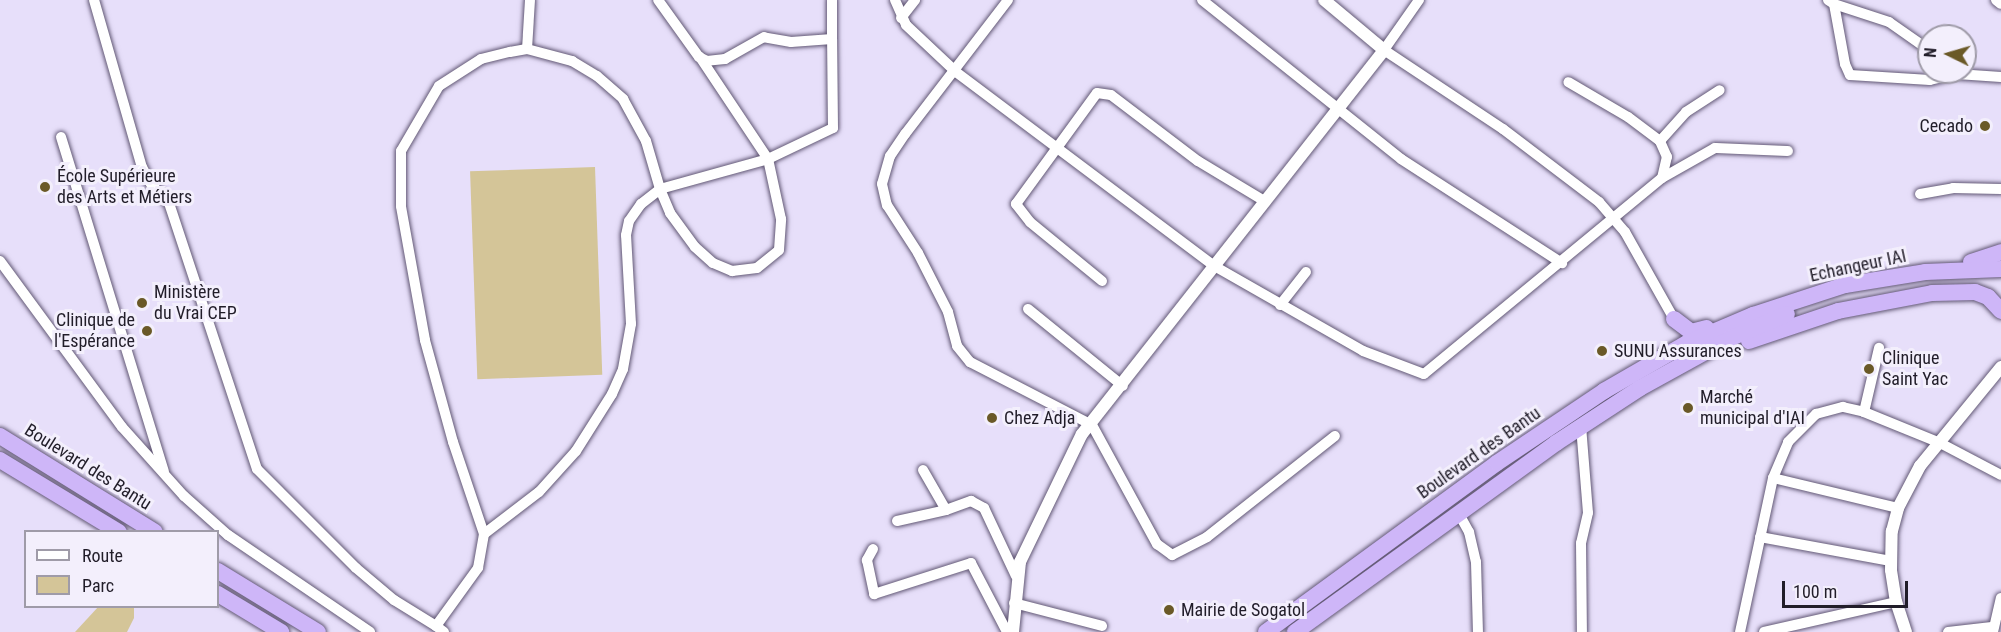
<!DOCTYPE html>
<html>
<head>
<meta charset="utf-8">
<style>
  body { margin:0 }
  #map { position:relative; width:2001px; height:632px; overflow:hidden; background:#e7dffa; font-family:"Roboto Condensed",sans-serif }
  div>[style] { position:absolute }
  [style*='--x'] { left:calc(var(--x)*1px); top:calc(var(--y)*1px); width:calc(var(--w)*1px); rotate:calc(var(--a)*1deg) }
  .green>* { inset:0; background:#d4c598; transform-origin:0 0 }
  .roads { filter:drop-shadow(0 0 2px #625875) drop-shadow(0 0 2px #625875) }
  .minor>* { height:10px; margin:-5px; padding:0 5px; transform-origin:5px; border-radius:5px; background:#fff }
  .tertiary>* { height:12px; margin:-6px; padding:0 6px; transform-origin:6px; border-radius:6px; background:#fff }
  .trunk>* { height:16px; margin:-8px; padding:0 8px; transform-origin:8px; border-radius:8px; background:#ceb6f8 }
  .dots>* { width:16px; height:16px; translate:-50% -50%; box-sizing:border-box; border:3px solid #f3effc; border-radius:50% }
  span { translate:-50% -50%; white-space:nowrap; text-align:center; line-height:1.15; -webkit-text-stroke:6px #f3effc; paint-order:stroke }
  .poi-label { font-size:18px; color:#211d29 }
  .right { translate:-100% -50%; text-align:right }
  .left { translate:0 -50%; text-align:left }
  .street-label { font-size:18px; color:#211d29 }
  .legend { position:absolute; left:24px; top:530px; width:195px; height:78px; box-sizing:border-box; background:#f3effc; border:2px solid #9f9ba8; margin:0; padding:8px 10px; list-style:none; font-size:18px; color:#211d29 }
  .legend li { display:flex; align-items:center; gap:12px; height:30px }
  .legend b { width:30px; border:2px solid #9f9ba8 }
  .north { position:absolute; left:1917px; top:24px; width:60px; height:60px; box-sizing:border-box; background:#f3effc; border:2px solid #9f9ba8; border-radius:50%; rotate:275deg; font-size:16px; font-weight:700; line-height:24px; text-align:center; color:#211d29 }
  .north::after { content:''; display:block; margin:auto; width:21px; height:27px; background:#6a5927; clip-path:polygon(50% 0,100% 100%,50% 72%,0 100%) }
  .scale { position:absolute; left:1782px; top:581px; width:126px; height:27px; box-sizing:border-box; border:3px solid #211d29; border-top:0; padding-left:8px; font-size:18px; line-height:21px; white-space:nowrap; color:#211d29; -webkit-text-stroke:4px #f3effc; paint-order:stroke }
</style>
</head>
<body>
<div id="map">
  <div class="green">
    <div style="left:595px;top:167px;width:208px;height:125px;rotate:88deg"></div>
    <div style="clip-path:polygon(99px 606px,134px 607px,134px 618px,127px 632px,75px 632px)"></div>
  </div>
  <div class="roads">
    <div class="minor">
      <div style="--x:94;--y:0;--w:174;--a:74"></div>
      <div style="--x:142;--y:167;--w:19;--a:62"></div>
      <div style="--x:151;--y:184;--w:26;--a:47"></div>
      <div style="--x:169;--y:203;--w:280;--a:71.7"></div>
      <div style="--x:257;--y:469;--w:140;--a:45"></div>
      <div style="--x:356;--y:568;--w:50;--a:40.1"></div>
      <div style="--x:394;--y:600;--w:49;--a:31.8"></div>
      <div style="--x:895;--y:0;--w:27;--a:66"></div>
      <div style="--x:906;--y:25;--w:69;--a:43.2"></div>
      <div style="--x:956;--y:72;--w:325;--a:36.9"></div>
      <div style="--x:1216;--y:267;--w:169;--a:29.7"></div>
      <div style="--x:1363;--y:351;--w:65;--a:20.7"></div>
      <div style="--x:1424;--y:374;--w:308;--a:-39.5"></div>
      <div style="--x:1662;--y:178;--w:22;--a:-77"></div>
      <div style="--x:1667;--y:157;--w:17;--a:-114"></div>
      <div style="--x:1660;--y:141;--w:40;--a:-143"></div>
      <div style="--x:1628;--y:117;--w:69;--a:-149.7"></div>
      <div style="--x:1008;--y:0;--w:169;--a:127.5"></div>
      <div style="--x:905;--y:134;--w:27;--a:124"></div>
      <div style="--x:890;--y:156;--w:29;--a:106"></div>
      <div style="--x:882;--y:184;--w:22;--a:77"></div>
      <div style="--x:887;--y:205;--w:57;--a:57.1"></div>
      <div style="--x:918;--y:253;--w:66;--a:63"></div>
      <div style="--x:948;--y:312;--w:35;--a:75"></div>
      <div style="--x:957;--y:346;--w:21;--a:51"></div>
      <div style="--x:970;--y:362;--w:137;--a:27.3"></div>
      <div style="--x:1092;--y:425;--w:136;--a:61.4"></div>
      <div style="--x:1157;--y:544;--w:19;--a:36"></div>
      <div style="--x:1172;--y:555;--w:39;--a:-27"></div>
      <div style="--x:1207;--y:537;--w:163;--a:-38.3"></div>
      <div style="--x:1202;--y:0;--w:255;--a:38.6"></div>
      <div style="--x:1401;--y:159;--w:192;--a:32.9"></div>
      <div style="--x:1419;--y:0;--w:61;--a:125"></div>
      <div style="--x:1384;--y:50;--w:143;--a:33.6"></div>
      <div style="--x:1503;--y:129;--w:121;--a:37.2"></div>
      <div style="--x:1599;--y:202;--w:40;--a:49"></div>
      <div style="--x:1625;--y:232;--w:100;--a:60.6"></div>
      <div style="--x:1828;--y:0;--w:7;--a:34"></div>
      <div style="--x:1834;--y:4;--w:61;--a:79.6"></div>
      <div style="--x:1845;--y:64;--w:12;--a:66"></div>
      <div style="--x:1850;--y:75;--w:80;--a:3.6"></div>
      <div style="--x:1930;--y:80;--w:28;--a:-13"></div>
      <div style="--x:1957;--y:74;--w:44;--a:3.9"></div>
      <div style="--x:1996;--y:0;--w:6;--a:39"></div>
      <div style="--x:1834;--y:4;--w:58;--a:18.1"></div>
      <div style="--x:1889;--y:22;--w:49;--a:35"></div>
      <div style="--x:901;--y:18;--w:23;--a:-52"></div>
      <div style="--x:832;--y:39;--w:39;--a:-90"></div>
      <div style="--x:527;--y:49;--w:49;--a:-86.5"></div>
      <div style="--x:61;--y:137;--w:350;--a:72.9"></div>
      <div style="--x:1660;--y:141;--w:39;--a:-48"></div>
      <div style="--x:1686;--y:112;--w:40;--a:-32.9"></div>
      <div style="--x:1662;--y:178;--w:61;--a:-29.5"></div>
      <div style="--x:1715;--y:148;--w:73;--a:2.4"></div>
      <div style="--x:1920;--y:194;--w:34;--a:-10"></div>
      <div style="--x:1953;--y:188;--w:48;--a:1.2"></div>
      <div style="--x:0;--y:261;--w:206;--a:53.7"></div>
      <div style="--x:122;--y:427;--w:93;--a:48.1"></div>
      <div style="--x:184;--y:496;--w:59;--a:41.6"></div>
      <div style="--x:228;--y:535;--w:172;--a:34.3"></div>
      <div style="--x:1102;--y:281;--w:93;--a:-140.7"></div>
      <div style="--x:1030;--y:222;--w:23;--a:-128"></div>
      <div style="--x:1016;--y:204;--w:137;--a:-53.9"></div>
      <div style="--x:1097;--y:93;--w:14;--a:8"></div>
      <div style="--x:1111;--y:95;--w:109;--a:37.2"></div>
      <div style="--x:1198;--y:161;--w:79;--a:31.1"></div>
      <div style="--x:1280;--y:305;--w:42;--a:-51.8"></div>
      <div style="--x:1028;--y:309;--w:122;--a:39"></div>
      <div style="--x:1864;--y:412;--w:66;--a:-76.8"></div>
      <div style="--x:1581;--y:426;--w:87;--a:85.4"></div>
      <div style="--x:1588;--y:513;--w:31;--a:103"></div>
      <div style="--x:1581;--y:543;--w:89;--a:89.4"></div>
      <div style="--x:923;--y:470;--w:46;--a:60.1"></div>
      <div style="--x:946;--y:510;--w:27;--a:-20"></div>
      <div style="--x:971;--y:501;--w:15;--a:28"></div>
      <div style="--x:984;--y:508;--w:75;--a:64.8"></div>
      <div style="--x:1773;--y:478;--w:129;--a:13.5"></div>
      <div style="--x:1459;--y:514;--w:21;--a:61"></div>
      <div style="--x:1469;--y:532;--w:31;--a:77"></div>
      <div style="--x:1476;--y:562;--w:70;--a:88.4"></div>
      <div style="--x:897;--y:521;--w:50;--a:-12.7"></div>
      <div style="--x:484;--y:534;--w:69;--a:-37.4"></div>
      <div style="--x:539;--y:492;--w:55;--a:-47.9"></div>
      <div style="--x:576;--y:451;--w:67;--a:-57.7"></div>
      <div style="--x:612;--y:394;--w:27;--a:-66"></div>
      <div style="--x:623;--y:369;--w:46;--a:-79.9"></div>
      <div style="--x:631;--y:324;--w:89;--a:-93.2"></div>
      <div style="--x:626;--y:235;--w:14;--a:-78"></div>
      <div style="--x:629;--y:221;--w:21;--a:-55"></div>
      <div style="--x:641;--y:204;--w:24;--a:-38"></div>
      <div style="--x:660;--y:189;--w:26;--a:67"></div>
      <div style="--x:670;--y:213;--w:42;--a:53.7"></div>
      <div style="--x:695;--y:247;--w:24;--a:42"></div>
      <div style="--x:713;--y:263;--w:21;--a:23"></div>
      <div style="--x:732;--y:271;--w:25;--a:-7"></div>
      <div style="--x:757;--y:268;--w:28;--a:-39"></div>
      <div style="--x:779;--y:250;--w:31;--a:-86"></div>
      <div style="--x:781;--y:219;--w:61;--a:-102.2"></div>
      <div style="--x:768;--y:159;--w:123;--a:-123.7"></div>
      <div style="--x:1760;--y:537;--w:133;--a:10.4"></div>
      <div style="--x:873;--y:549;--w:13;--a:119"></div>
      <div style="--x:867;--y:560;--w:35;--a:78"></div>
      <div style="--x:874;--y:594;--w:102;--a:-17.7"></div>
      <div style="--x:971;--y:563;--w:78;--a:62.4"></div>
      <div style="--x:1014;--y:603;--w:91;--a:14.6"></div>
      <div style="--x:444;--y:632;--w:10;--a:-143"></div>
      <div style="--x:436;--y:626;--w:72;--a:-54.1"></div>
      <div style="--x:478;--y:568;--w:35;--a:-80"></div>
      <div style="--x:484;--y:534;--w:97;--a:-108.6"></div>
      <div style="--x:453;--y:442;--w:106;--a:-105.4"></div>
      <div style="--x:425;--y:340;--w:136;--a:-100.2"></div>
      <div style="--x:401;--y:206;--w:55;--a:-90"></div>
      <div style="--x:401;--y:151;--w:75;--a:-59.7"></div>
      <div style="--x:439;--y:86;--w:50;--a:-32.7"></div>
      <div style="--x:481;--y:59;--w:30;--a:-14"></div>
      <div style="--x:510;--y:52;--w:17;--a:-10"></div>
      <div style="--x:527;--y:49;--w:47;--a:14.9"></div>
      <div style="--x:572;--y:61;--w:29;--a:31"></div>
      <div style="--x:597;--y:76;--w:35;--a:41"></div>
      <div style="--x:623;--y:99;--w:48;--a:61.3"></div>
      <div style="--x:646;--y:141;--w:50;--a:73.7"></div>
      <div style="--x:660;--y:189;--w:112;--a:-15.5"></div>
      <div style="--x:768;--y:159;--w:72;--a:-25.5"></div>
      <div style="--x:833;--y:128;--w:89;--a:-90.6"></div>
      <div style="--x:832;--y:39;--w:41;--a:175.8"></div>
      <div style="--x:791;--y:42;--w:27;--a:-170"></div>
      <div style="--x:764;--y:37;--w:45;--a:150.6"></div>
      <div style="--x:725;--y:59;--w:18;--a:174"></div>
      <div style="--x:707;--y:61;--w:9;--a:-153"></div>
      <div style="--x:699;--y:57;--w:70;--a:-125.7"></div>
      <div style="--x:1740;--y:632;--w:157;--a:-77.9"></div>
      <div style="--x:1773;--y:478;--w:39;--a:-67"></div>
      <div style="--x:1788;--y:442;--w:40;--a:-45"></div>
      <div style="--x:1816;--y:414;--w:28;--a:-15"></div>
      <div style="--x:1843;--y:407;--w:22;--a:13"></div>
      <div style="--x:1864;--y:412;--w:82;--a:22.2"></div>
      <div style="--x:1940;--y:443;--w:69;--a:27.7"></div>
      <div style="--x:1764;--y:632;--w:135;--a:-12.8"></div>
      <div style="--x:1948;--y:632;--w:44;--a:-6.5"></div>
      <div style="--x:1993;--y:632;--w:35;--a:-77"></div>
    </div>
    <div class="tertiary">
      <div style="--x:1013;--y:632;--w:70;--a:-84.3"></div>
      <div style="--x:1020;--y:562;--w:142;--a:-64.2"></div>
      <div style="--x:1082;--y:434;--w:489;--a:-51.8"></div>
      <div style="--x:1384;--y:50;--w:78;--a:-140.2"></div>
      <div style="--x:1906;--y:632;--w:32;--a:-108"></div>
      <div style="--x:1896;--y:602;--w:32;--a:-99"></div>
      <div style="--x:1891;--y:570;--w:39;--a:-89"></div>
      <div style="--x:1892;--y:531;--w:24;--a:-75"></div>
      <div style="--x:1898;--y:508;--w:47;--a:-62.4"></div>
      <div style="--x:1920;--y:466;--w:128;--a:-50.7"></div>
    </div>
    <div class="trunk">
      <div style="--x:1971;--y:262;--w:32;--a:-18"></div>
      <div style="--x:1674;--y:319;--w:21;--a:37"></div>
      <div style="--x:1691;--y:332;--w:16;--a:-14"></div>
      <div style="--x:1749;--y:341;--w:94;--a:-18.6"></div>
      <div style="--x:1838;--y:311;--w:96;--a:-10.8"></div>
      <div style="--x:1932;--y:293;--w:43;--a:-1.3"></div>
      <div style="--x:1975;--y:292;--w:14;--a:21"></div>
      <div style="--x:1988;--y:297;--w:19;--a:47"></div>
      <div style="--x:0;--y:436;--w:182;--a:31.8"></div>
      <div style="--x:0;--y:460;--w:139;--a:31.2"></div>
      <div style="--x:218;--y:571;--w:117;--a:31.4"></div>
      <div style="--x:218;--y:594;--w:74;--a:31.1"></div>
      <div style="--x:1266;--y:632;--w:286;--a:-36.2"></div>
      <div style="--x:1497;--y:463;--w:129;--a:-33.9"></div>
      <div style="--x:1604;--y:391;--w:96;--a:-30"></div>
      <div style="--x:1687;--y:343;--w:72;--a:-23"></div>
      <div style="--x:1753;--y:315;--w:97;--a:-18.1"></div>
      <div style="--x:1845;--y:285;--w:81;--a:-9.2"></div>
      <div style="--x:1925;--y:272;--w:76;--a:-2.3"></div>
      <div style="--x:1295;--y:632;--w:322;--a:-35.9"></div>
      <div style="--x:1556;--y:443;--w:100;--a:-33.2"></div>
      <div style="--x:1640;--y:388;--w:102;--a:-28.8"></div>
      <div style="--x:1729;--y:339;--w:63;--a:-23.3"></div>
    </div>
  </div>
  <div class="dots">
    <div style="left:1985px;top:126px;background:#6a5927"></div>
    <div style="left:45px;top:187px;background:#6a5927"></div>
    <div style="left:142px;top:303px;background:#6a5927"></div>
    <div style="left:147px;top:331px;background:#6a5927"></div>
    <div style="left:1602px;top:351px;background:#6a5927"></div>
    <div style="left:1869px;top:369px;background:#6a5927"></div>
    <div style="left:1688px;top:408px;background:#6a5927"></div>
    <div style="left:992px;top:418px;background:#6a5927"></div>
    <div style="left:1169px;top:610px;background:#6a5927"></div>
  </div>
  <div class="poi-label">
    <span class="right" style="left:1973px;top:126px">Cecado</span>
    <span class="left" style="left:57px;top:187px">École Supérieure<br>des Arts et Métiers</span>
    <span class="left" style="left:154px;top:303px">Ministère<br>du Vrai CEP</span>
    <span class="right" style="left:135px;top:331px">Clinique de<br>l'Espérance</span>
    <span class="left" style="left:1614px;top:351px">SUNU Assurances</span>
    <span class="left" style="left:1882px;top:369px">Clinique<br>Saint Yac</span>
    <span class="left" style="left:1700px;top:408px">Marché<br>municipal d'IAI</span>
    <span class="left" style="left:1004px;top:418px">Chez Adja</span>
    <span class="left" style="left:1181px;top:610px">Mairie de Sogatol</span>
  </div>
  <div class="street-label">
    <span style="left:1858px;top:266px;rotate:-12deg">Echangeur IAI</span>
    <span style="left:1479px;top:453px;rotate:-35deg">Boulevard des Bantu</span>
    <span style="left:88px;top:467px;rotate:32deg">Boulevard des Bantu</span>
  </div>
  <ul class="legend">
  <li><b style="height:8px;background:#fff"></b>Route</li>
  <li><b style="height:16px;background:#d4c598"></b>Parc</li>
  </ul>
  <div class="north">N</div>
  <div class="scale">100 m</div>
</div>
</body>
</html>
